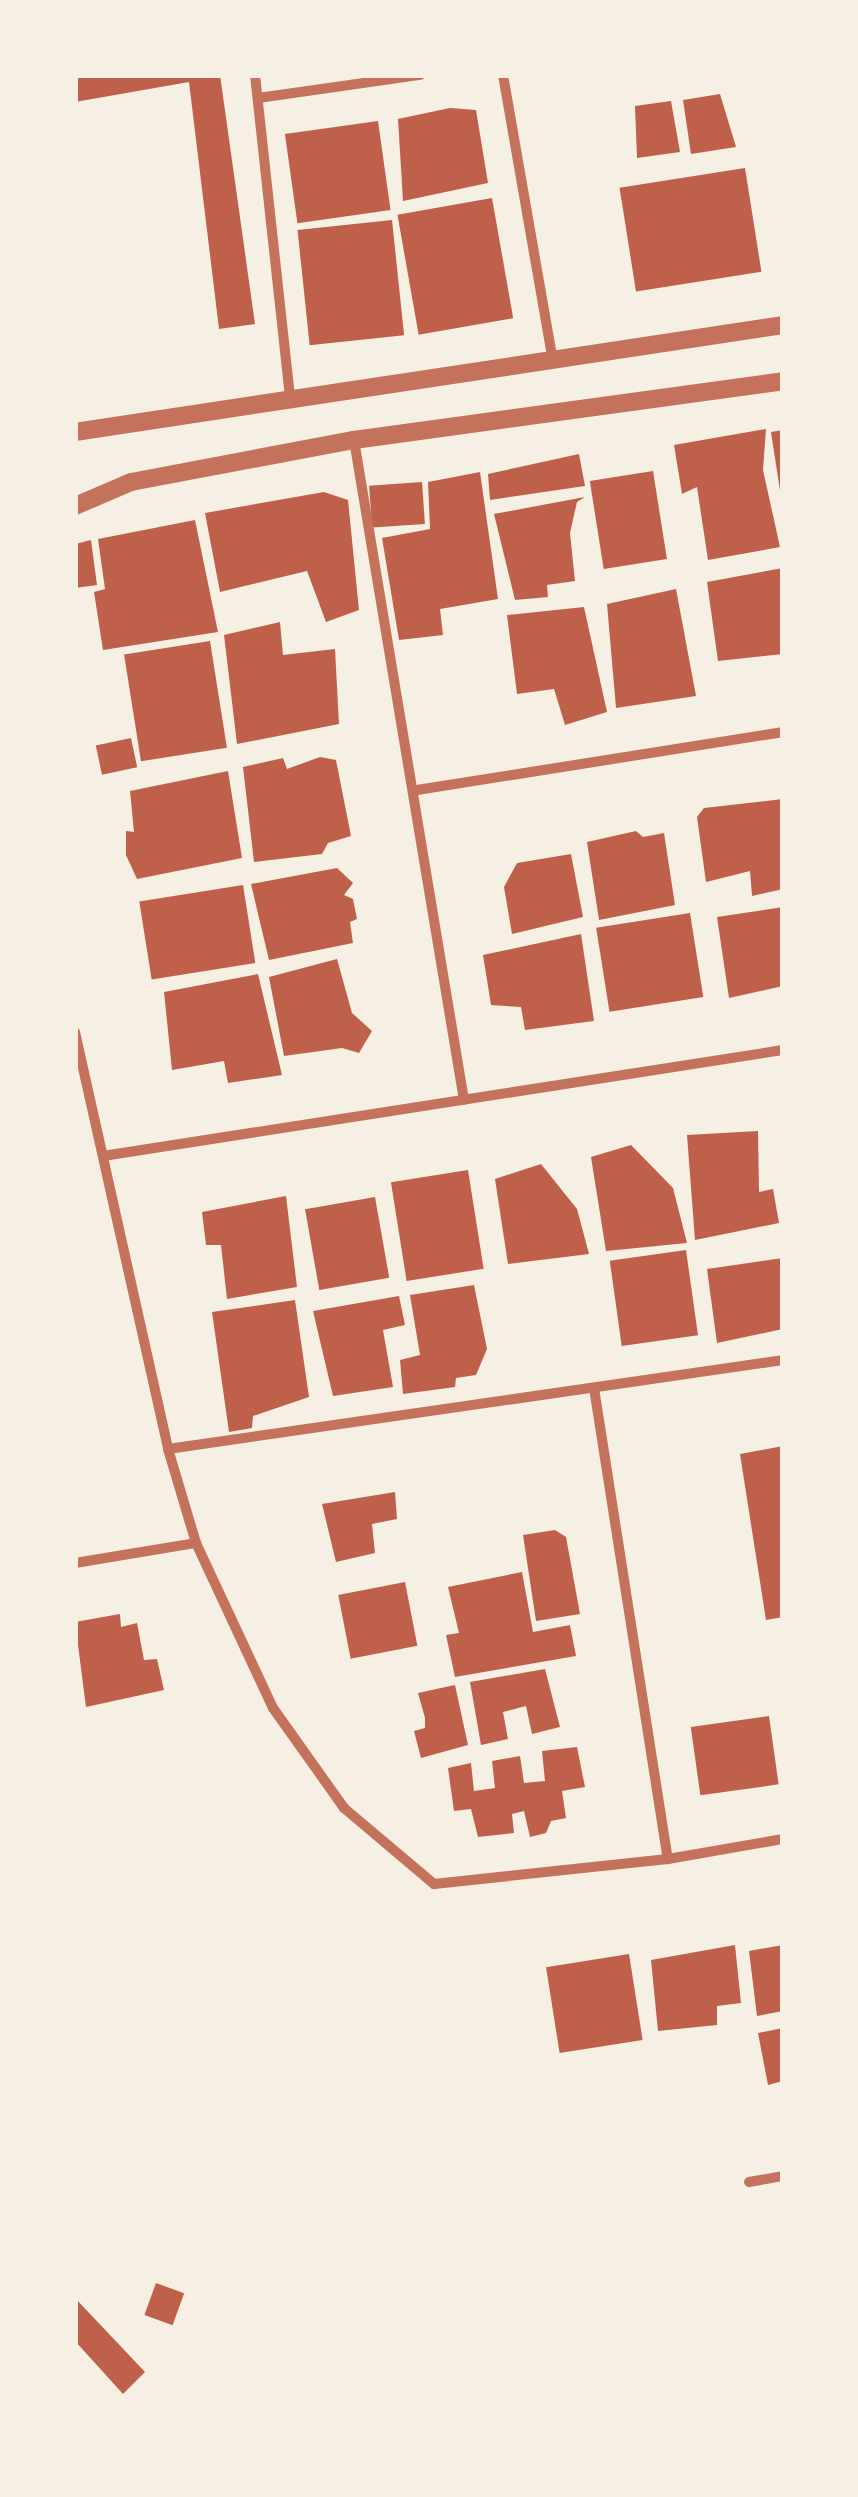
<!DOCTYPE html>
<html>
<head>
<meta charset="utf-8">
<style>
  body { margin:0 }
  #map { position:relative; width:858px; height:2497px; overflow:hidden; background:#f6efe4; font-family:"PT Serif",serif }
  div>[style] { position:absolute }
  [style*='--x'] { left:calc(var(--x)*1px); top:calc(var(--y)*1px); width:calc(var(--w)*1px); rotate:calc(var(--a)*1deg) }
  .building>* { inset:0; background:#bf614a; transform-origin:0 0 }
  .minor>* { height:10px; margin:-5px; padding:0 5px; transform-origin:5px; border-radius:5px; background:#c5725c }
  .tertiary>* { height:18px; margin:-9px; padding:0 9px; transform-origin:9px; border-radius:9px; background:#c5725c }
  span { translate:-50% -50%; white-space:nowrap; text-align:center; line-height:1.15; -webkit-text-stroke:8px #f6efe4; paint-order:stroke }
  .frame { position:absolute; inset:0; border:78px solid #f6efe4; pointer-events:none }
</style>
</head>
<body>
<div id="map">
  <div class="building">
    <div style="clip-path:polygon(75px 75px,220px 75px,255px 324px,219px 329px,189px 82px,75px 102px)"></div>
    <div style="clip-path:polygon(720px 94px,736px 147px,691px 154px,683px 100px)"></div>
    <div style="clip-path:polygon(671px 101px,680px 152px,637px 158px,635px 106px)"></div>
    <div style="clip-path:polygon(450px 108px,476px 110px,488px 183px,403px 201px,398px 119px)"></div>
    <div style="left:378px;top:121px;width:90px;height:94px;rotate:82deg"></div>
    <div style="left:745px;top:168px;width:105px;height:127px;rotate:81deg"></div>
    <div style="left:492px;top:198px;width:122px;height:96px;rotate:80deg"></div>
    <div style="left:392px;top:220px;width:116px;height:95px;rotate:84deg"></div>
    <div style="clip-path:polygon(766px 429px,763px 470px,780px 547px,708px 560px,697px 487px,682px 494px,674px 445px)"></div>
    <div style="clip-path:polygon(783px 430px,783px 496px,781px 497px,771px 432px)"></div>
    <div style="clip-path:polygon(579px 454px,585px 486px,490px 500px,488px 474px)"></div>
    <div style="left:653px;top:471px;width:89px;height:64px;rotate:81deg"></div>
    <div style="clip-path:polygon(480px 472px,498px 599px,440px 609px,443px 635px,399px 640px,382px 538px,430px 529px,428px 482px)"></div>
    <div style="left:422px;top:482px;width:42px;height:53px;rotate:86deg"></div>
    <div style="clip-path:polygon(324px 492px,348px 500px,359px 610px,326px 622px,307px 571px,220px 592px,205px 513px)"></div>
    <div style="clip-path:polygon(585px 497px,577px 502px,570px 533px,575px 581px,547px 585px,548px 597px,515px 600px,494px 514px)"></div>
    <div style="clip-path:polygon(195px 520px,218px 632px,103px 650px,94px 592px,105px 589px,98px 539px)"></div>
    <div style="clip-path:polygon(91px 540px,97px 585px,75px 588px,75px 544px)"></div>
    <div style="clip-path:polygon(783px 568px,783px 654px,718px 661px,707px 582px)"></div>
    <div style="clip-path:polygon(676px 589px,696px 696px,616px 708px,607px 604px)"></div>
    <div style="clip-path:polygon(584px 607px,607px 712px,565px 725px,554px 689px,517px 694px,507px 615px)"></div>
    <div style="clip-path:polygon(280px 622px,283px 655px,335px 649px,339px 724px,237px 744px,224px 635px)"></div>
    <div style="left:210px;top:641px;width:108px;height:87px;rotate:81deg"></div>
    <div style="left:131px;top:738px;width:30px;height:36px;rotate:78deg"></div>
    <div style="clip-path:polygon(320px 757px,336px 760px,351px 836px,328px 843px,322px 854px,254px 862px,243px 767px,283px 758px,287px 769px)"></div>
    <div style="clip-path:polygon(228px 771px,242px 858px,137px 879px,126px 855px,126px 831px,134px 832px,130px 791px)"></div>
    <div style="clip-path:polygon(783px 799px,783px 889px,752px 896px,750px 871px,706px 882px,697px 817px,704px 808px)"></div>
    <div style="clip-path:polygon(636px 831px,643px 837px,664px 833px,675px 905px,599px 920px,587px 842px)"></div>
    <div style="clip-path:polygon(571px 854px,583px 917px,512px 934px,504px 887px,517px 863px)"></div>
    <div style="clip-path:polygon(337px 868px,353px 883px,344px 895px,353px 899px,357px 919px,350px 922px,353px 943px,269px 960px,251px 884px)"></div>
    <div style="left:243px;top:885px;width:79px;height:105px;rotate:81deg"></div>
    <div style="clip-path:polygon(783px 907px,783px 986px,729px 998px,717px 917px)"></div>
    <div style="left:690px;top:913px;width:85px;height:95px;rotate:81deg"></div>
    <div style="clip-path:polygon(581px 934px,594px 1021px,525px 1030px,521px 1007px,491px 1005px,483px 955px)"></div>
    <div style="clip-path:polygon(337px 959px,352px 1013px,372px 1031px,359px 1053px,342px 1048px,284px 1056px,269px 977px)"></div>
    <div style="clip-path:polygon(258px 974px,282px 1075px,228px 1083px,224px 1061px,172px 1070px,164px 992px)"></div>
    <div style="clip-path:polygon(758px 1131px,759px 1192px,773px 1189px,779px 1223px,695px 1240px,687px 1135px)"></div>
    <div style="clip-path:polygon(631px 1145px,673px 1188px,687px 1243px,606px 1251px,591px 1157px)"></div>
    <div style="clip-path:polygon(541px 1164px,577px 1209px,589px 1254px,508px 1264px,495px 1179px)"></div>
    <div style="left:468px;top:1170px;width:100px;height:78px;rotate:81deg"></div>
    <div style="clip-path:polygon(286px 1196px,297px 1287px,227px 1299px,221px 1245px,206px 1245px,202px 1212px)"></div>
    <div style="left:375px;top:1197px;width:82px;height:71px;rotate:80deg"></div>
    <div style="left:686px;top:1250px;width:86px;height:77px;rotate:82deg"></div>
    <div style="clip-path:polygon(783px 1258px,783px 1329px,717px 1343px,707px 1269px)"></div>
    <div style="clip-path:polygon(474px 1285px,487px 1349px,476px 1375px,456px 1378px,455px 1387px,403px 1394px,400px 1360px,420px 1355px,410px 1295px)"></div>
    <div style="clip-path:polygon(399px 1296px,405px 1325px,383px 1330px,393px 1387px,333px 1396px,313px 1311px)"></div>
    <div style="clip-path:polygon(295px 1300px,309px 1397px,253px 1416px,252px 1428px,229px 1432px,212px 1312px)"></div>
    <div style="clip-path:polygon(783px 1446px,783px 1617px,766px 1620px,740px 1454px)"></div>
    <div style="clip-path:polygon(395px 1492px,397px 1519px,372px 1524px,375px 1553px,336px 1562px,322px 1504px)"></div>
    <div style="clip-path:polygon(555px 1530px,566px 1537px,580px 1614px,536px 1621px,523px 1535px)"></div>
    <div style="clip-path:polygon(522px 1572px,533px 1632px,570px 1625px,576px 1656px,455px 1677px,446px 1635px,459px 1633px,448px 1587px)"></div>
    <div style="left:405px;top:1582px;width:65px;height:68px;rotate:79deg"></div>
    <div style="clip-path:polygon(120px 1614px,121px 1627px,137px 1623px,144px 1660px,157px 1659px,164px 1690px,86px 1707px,75px 1622px)"></div>
    <div style="clip-path:polygon(545px 1669px,560px 1727px,532px 1734px,526px 1706px,503px 1712px,508px 1739px,481px 1745px,470px 1682px)"></div>
    <div style="clip-path:polygon(455px 1685px,468px 1745px,421px 1758px,414px 1731px,425px 1728px,425px 1718px,418px 1693px)"></div>
    <div style="left:769px;top:1716px;width:69px;height:79px;rotate:82deg"></div>
    <div style="clip-path:polygon(577px 1747px,585px 1787px,562px 1791px,566px 1818px,551px 1821px,546px 1833px,530px 1837px,524px 1811px,512px 1814px,514px 1833px,478px 1837px,471px 1809px,454px 1811px,448px 1768px,471px 1763px,474px 1791px,495px 1788px,492px 1761px,520px 1756px,524px 1783px,545px 1781px,542px 1751px)"></div>
    <div style="clip-path:polygon(735px 1945px,741px 2003px,717px 2006px,717px 2025px,658px 2031px,651px 1960px)"></div>
    <div style="clip-path:polygon(783px 1945px,783px 2011px,757px 2016px,749px 1951px)"></div>
    <div style="left:629px;top:1954px;width:87px;height:84px;rotate:81deg"></div>
    <div style="clip-path:polygon(783px 2028px,783px 2081px,768px 2085px,758px 2033px)"></div>
    <div style="left:156px;top:2283px;width:30px;height:34px;rotate:20deg"></div>
    <div style="clip-path:polygon(75px 2298px,145px 2372px,123px 2394px,75px 2341px)"></div>
  </div>
  <div class="minor">
    <div style="--x:255;--y:75;--w:322;--a:83.8"></div>
    <div style="--x:503;--y:75;--w:286;--a:80.1"></div>
    <div style="--x:258;--y:98;--w:164;--a:-8.1"></div>
    <div style="--x:354;--y:440;--w:669;--a:80.54"></div>
    <div style="--x:417;--y:790;--w:371;--a:-9"></div>
    <div style="--x:75;--y:1032;--w:427;--a:77.4"></div>
    <div style="--x:168;--y:1449;--w:98;--a:73.4"></div>
    <div style="--x:196;--y:1543;--w:182;--a:65"></div>
    <div style="--x:273;--y:1708;--w:123;--a:54.6"></div>
    <div style="--x:344;--y:1808;--w:118;--a:40.2"></div>
    <div style="--x:434;--y:1884;--w:235;--a:-6.1"></div>
    <div style="--x:668;--y:1859;--w:117;--a:-9.9"></div>
    <div style="--x:103;--y:1156;--w:688;--a:-8.86"></div>
    <div style="--x:594;--y:1388;--w:477;--a:81.1"></div>
    <div style="--x:168;--y:1449;--w:621;--a:-8.23"></div>
    <div style="--x:75;--y:1563;--w:123;--a:-9.4"></div>
    <div style="--x:749;--y:2182;--w:35;--a:-10"></div>
  </div>
  <div class="tertiary">
    <div style="--x:75;--y:432;--w:716;--a:-8.59"></div>
    <div style="--x:75;--y:506;--w:61;--a:-23.2"></div>
    <div style="--x:131;--y:482;--w:227;--a:-10.7"></div>
    <div style="--x:354;--y:440;--w:433;--a:-7.8"></div>
  </div>
  <div class="frame"></div>
</div>
</body>
</html>
